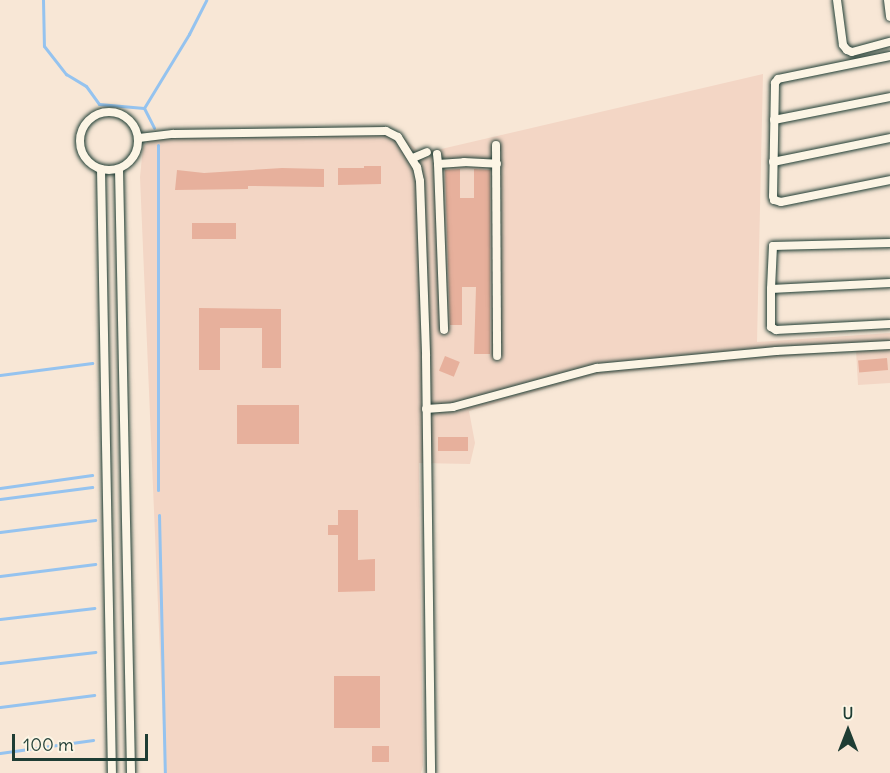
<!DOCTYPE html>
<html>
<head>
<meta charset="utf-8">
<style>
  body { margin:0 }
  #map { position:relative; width:890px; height:773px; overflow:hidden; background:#f8e7d6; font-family:Delius,sans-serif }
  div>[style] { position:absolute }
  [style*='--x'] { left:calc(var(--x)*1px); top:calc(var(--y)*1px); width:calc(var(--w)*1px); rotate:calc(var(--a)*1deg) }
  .built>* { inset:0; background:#f3d6c5 }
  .stream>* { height:3px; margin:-1.5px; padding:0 1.5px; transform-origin:1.5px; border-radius:1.5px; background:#95c3ef }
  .building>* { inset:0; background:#e7b09c; transform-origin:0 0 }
  .roads { filter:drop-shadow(0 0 2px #1f3d34) drop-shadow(0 0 2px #1f3d34) }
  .minor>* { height:8px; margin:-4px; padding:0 4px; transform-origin:4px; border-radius:4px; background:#fcf5e5 }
  .minor>.ring { margin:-4px; padding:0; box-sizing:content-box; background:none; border:8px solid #fcf5e5; border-radius:50% }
  span { translate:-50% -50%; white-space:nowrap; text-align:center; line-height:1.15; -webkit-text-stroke:4.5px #fcf5e5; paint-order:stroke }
  .north { position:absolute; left:818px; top:701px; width:60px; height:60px; -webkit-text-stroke:4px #fcf5e5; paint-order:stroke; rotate:0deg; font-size:16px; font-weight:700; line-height:24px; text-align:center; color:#1f3d34 }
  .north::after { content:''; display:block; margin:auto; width:21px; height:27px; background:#1f3d34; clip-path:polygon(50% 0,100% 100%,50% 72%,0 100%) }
  .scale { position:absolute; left:12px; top:734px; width:136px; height:27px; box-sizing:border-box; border:3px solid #1f3d34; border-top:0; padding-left:8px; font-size:18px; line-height:21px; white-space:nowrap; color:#1f3d34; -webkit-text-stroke:4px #fcf5e5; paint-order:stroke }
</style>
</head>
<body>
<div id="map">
  <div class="built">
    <div style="clip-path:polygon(763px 74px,757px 342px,890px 333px,890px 383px,858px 385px,856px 350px,594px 375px,469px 411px,475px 443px,470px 464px,419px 463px,423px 765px,421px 773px,165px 773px,140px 177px,143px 147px,156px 131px,379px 126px,399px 133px,417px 150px,437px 150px)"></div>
  </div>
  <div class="stream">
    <div style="--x:43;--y:0;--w:46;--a:88.8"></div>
    <div style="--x:44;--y:46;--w:36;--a:52"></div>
    <div style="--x:66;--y:74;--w:23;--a:31"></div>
    <div style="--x:86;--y:86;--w:22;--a:54"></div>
    <div style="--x:99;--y:104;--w:45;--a:5.1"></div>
    <div style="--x:144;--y:108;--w:87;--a:-58.7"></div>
    <div style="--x:189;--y:34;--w:38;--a:-63"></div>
    <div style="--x:144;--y:108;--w:22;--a:63"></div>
    <div style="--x:158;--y:145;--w:345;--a:90"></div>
    <div style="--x:0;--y:375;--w:93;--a:-7.4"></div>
    <div style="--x:0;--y:488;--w:93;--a:-8"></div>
    <div style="--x:0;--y:499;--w:93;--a:-7.4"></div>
    <div style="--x:159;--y:515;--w:258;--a:88.7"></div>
    <div style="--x:0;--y:532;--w:96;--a:-7.2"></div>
    <div style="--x:0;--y:576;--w:96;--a:-7.2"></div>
    <div style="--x:0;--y:619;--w:95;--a:-6.7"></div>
    <div style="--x:0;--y:663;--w:96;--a:-6.6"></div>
    <div style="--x:0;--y:707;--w:95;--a:-7.3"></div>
    <div style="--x:0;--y:753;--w:94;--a:-8"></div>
  </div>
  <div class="building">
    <div style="clip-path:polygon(364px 166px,381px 166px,381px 184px,338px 185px,338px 168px,364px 168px)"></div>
    <div style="clip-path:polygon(282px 168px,324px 169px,324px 187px,248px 186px,248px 189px,175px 190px,177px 170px,204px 173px)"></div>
    <div style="clip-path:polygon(460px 169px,460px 198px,474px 198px,474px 169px,490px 170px,490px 354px,474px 354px,476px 287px,462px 287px,462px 325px,450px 325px,445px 170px)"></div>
    <div style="left:236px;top:223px;width:16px;height:44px;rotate:90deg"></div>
    <div style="clip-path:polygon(199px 308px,281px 309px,281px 368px,262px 368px,262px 328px,220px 328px,220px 370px,199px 370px)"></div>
    <div style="left:445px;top:356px;width:16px;height:16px;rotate:22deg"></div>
    <div style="left:887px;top:358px;width:12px;height:29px;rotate:85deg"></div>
    <div style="left:237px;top:405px;width:62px;height:39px"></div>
    <div style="left:438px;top:437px;width:30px;height:14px"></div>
    <div style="clip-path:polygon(338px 510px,358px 510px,358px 560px,375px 559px,375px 591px,338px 592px,338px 535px,328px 535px,328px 525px,338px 525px)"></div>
    <div style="left:334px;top:676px;width:46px;height:52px"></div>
    <div style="left:372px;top:746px;width:17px;height:16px"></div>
  </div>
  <div class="roads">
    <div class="minor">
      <div style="--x:837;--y:0;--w:45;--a:82.4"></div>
      <div style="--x:843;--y:45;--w:6;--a:51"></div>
      <div style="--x:847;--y:50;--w:5;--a:22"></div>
      <div style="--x:852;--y:52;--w:39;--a:-15"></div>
      <div style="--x:888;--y:0;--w:17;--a:83"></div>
      <div style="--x:890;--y:56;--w:114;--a:168.4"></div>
      <div style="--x:778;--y:79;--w:5;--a:127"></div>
      <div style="--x:775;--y:83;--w:113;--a:91"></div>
      <div style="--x:773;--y:196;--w:4;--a:76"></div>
      <div style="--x:774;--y:200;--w:7;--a:16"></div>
      <div style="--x:781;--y:202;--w:111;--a:-11.4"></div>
      <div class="ring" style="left:80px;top:112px;width:50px;height:50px"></div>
      <div style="--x:774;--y:120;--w:118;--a:-11.2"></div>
      <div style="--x:139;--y:138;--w:34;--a:-7"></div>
      <div style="--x:173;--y:134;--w:213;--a:-0.8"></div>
      <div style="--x:386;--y:131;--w:13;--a:27"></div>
      <div style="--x:398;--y:137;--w:36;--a:58"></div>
      <div style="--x:417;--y:167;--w:14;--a:78"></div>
      <div style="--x:420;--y:181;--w:175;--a:88"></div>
      <div style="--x:426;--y:356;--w:417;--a:89.3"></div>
      <div style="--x:496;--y:145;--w:211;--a:89.7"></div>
      <div style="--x:437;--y:154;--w:10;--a:84"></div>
      <div style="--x:438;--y:164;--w:26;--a:-4"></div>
      <div style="--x:464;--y:162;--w:33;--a:3"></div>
      <div style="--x:413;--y:158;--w:15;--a:-23"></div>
      <div style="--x:773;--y:162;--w:119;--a:-11.6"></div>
      <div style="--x:438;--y:164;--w:166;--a:87.9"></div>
      <div style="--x:101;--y:169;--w:604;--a:88.96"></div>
      <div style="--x:119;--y:169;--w:604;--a:88.86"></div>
      <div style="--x:890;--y:243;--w:117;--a:178.5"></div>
      <div style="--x:773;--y:246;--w:43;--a:92.7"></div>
      <div style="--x:771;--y:289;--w:38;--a:90"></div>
      <div style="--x:771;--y:327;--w:6;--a:31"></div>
      <div style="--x:776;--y:330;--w:114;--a:-3"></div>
      <div style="--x:771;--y:289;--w:119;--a:-2.9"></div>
      <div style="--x:426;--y:409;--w:27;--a:-4"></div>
      <div style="--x:453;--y:407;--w:149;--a:-15.2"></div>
      <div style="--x:597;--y:368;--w:180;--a:-5.4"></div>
      <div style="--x:776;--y:351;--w:114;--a:-3"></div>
    </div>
  </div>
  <div class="north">U</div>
  <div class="scale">100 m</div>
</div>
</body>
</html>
